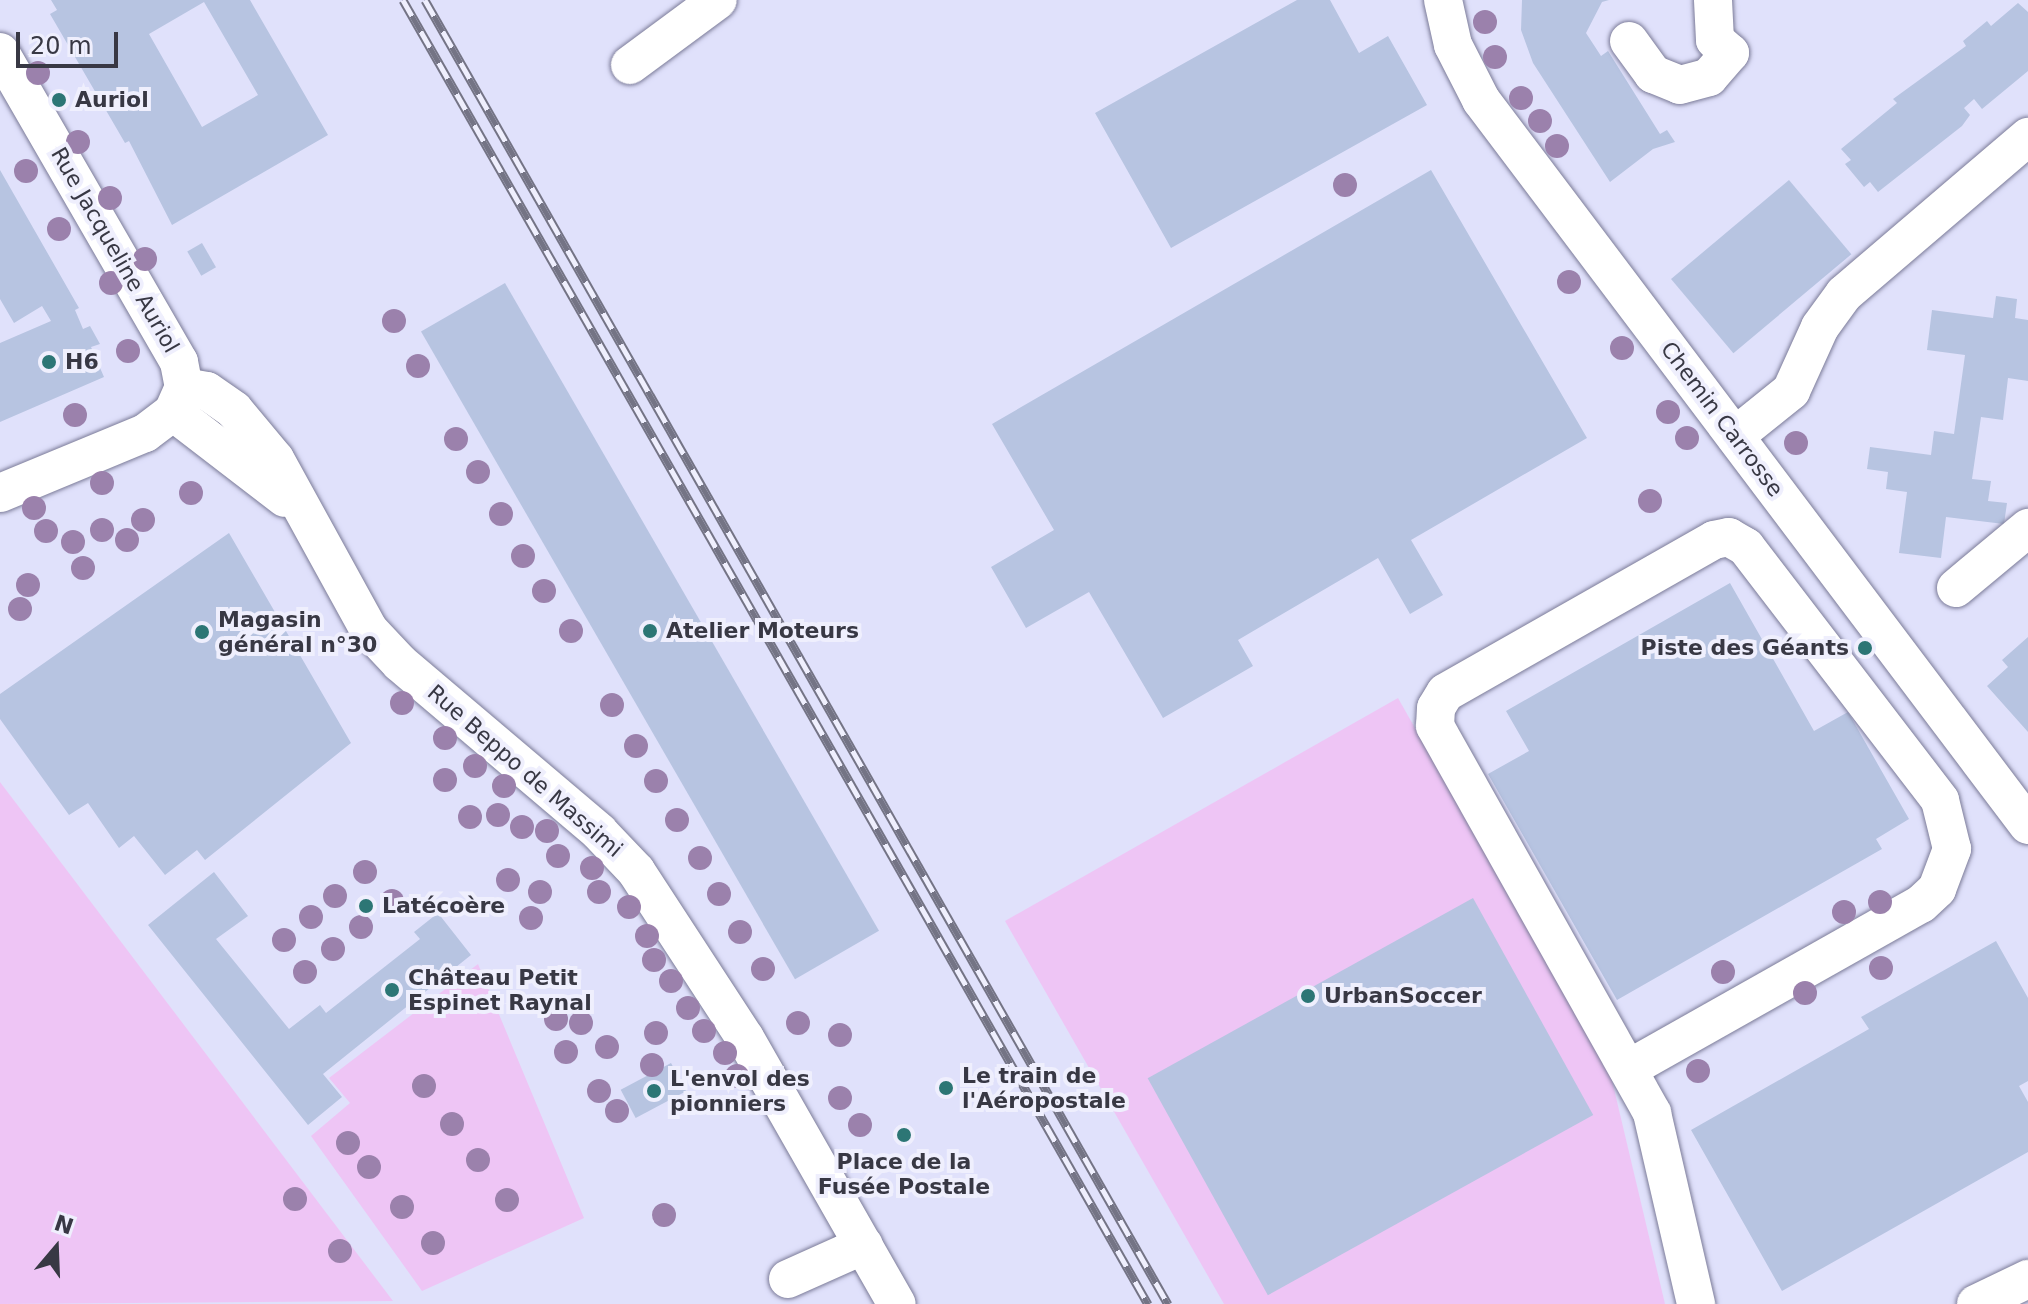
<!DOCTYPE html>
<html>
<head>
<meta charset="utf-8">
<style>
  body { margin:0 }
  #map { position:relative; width:2028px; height:1304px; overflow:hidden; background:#e0e1fb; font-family:"DejaVu Sans",sans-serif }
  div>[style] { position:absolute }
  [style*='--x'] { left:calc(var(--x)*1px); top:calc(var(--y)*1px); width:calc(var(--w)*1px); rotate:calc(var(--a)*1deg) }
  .green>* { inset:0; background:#eec5f5 }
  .building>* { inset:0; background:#b7c4e1; transform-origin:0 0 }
  .roads { filter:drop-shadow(0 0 2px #7b7b98) drop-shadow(0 0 2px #7b7b98) }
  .minor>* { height:38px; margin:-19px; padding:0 19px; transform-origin:19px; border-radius:19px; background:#fff }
  .rail>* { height:9px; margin-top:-4.5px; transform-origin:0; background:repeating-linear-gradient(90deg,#efeffd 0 18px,#747485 0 36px); box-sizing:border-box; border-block:2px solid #747485 }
  .trees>* { width:24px; height:24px; margin:-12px; border-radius:50%; background:#9b81ac }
  .dots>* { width:22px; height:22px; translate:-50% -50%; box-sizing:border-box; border:4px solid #efeffd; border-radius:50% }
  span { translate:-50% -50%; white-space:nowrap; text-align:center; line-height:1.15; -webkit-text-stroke:8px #efeffd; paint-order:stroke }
  .poi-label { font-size:22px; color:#383844; font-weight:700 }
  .left { translate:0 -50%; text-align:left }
  .right { translate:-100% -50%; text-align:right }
  .street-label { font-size:22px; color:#383844 }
  .north { position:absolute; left:16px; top:1208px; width:80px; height:80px; -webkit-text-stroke:6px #efeffd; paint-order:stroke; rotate:19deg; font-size:22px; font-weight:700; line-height:32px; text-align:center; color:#383844 }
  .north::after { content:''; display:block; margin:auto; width:28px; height:36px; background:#383844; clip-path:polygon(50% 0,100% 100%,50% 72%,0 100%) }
  .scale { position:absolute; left:16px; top:32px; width:102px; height:36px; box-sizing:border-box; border:4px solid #383844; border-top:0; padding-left:10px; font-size:24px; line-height:28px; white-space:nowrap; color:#383844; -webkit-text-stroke:6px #efeffd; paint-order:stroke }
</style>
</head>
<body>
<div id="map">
  <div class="green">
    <div style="clip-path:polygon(1398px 698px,1610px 1072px,1665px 1304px,1224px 1304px,1005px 921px)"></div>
    <div style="clip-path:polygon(0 782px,393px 1301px,0 1304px)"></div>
    <div style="clip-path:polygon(478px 964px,584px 1218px,422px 1291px,311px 1136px,350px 1103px,329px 1078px)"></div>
  </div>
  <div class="building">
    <div style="clip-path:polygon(evenodd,51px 0,250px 0,328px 135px,172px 225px,129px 141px,125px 143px,50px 14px,57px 10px,51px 0,204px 2px,258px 95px,202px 127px,149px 34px,204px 2px)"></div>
    <div style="clip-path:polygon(1297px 0,1330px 0,1359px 53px,1388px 36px,1427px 105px,1171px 248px,1095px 113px)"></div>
    <div style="clip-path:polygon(1522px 0,1609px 0,1602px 2px,1586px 33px,1601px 56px,1608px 51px,1660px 134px,1667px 130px,1675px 142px,1653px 149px,1610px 182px,1533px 63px,1521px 30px)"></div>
    <div style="clip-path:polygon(2018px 3px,2028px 12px,2028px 71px,1982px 109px,1974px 99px,1964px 108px,1970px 115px,1962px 126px,1878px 192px,1870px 182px,1864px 187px,1845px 164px,1851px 160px,1841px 149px,1897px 103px,1893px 99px,1966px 46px,1963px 41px,1987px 21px,1991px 26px)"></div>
    <div style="clip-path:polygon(0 170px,79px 308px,75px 310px,83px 329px,90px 326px,100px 344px,91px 347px,104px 377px,0 422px,0 343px,51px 321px,42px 306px,14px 323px,0 299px)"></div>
    <div style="clip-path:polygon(1431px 170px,1587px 438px,1411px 540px,1443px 595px,1410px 614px,1378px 558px,1238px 640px,1253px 666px,1163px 718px,1089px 592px,1026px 628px,991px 567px,1054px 530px,992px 424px)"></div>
    <div style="left:1789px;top:180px;width:97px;height:154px;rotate:50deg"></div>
    <div style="left:202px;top:243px;width:28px;height:17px;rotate:60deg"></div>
    <div style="left:505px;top:283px;width:748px;height:97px;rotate:60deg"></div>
    <div style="clip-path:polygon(1996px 296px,2017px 299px,2015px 318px,2028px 320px,2028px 381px,2008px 378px,2003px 420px,1981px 417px,1972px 479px,1991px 481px,1988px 501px,2007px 503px,2004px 524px,1946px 517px,1941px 558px,1899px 553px,1907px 492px,1886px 489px,1888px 472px,1867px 469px,1870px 447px,1931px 455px,1934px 431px,1954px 434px,1965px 355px,1927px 350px,1932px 310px,1993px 318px)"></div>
    <div style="clip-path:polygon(229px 533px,351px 743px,205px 860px,197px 850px,165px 875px,134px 836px,119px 848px,88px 803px,69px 815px,0 719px,0 694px)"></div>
    <div style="clip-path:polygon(1730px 583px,1814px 731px,1848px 712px,1909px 819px,1876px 839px,1882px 849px,1617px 1000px,1488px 774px,1529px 751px,1506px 711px)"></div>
    <div style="clip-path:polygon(2028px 637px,2028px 732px,1987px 686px,2008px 667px,2002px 660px)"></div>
    <div style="clip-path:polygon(214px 872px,248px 916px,216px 939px,289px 1029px,320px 1005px,326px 1013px,420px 939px,414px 932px,438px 913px,471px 955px,323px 1074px,342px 1097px,308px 1125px,148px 925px)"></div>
    <div style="left:1473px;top:898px;width:248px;height:372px;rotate:61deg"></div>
    <div style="clip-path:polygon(1996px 941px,2028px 998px,2028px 1081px,2019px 1086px,2028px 1102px,2028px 1152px,1782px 1291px,1691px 1130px,1869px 1029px,1861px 1017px)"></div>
    <div style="left:671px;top:1063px;width:32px;height:57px;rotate:62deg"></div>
  </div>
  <div class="roads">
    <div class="minor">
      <div style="--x:1443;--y:0;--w:46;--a:77.5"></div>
      <div style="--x:1453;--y:45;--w:62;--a:63"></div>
      <div style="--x:1481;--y:100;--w:908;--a:52.97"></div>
      <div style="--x:1629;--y:41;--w:41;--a:54"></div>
      <div style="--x:1653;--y:74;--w:29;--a:22"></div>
      <div style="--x:1680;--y:85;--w:30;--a:-15"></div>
      <div style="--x:1709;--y:77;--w:32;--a:-49"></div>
      <div style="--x:1730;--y:53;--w:20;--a:-139"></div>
      <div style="--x:1715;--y:40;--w:40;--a:-92.9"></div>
      <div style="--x:0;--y:52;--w:358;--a:60"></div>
      <div style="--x:179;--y:362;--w:25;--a:79"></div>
      <div style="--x:184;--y:387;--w:27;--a:114"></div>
      <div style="--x:173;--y:412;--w:35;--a:143"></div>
      <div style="--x:145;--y:433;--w:157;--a:157.5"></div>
      <div style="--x:630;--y:65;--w:109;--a:-36.5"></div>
      <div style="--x:184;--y:387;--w:23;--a:10"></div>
      <div style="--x:207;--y:391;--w:33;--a:35"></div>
      <div style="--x:234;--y:410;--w:64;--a:50.1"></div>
      <div style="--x:275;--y:459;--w:195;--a:61.2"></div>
      <div style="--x:369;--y:630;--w:45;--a:46.8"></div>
      <div style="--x:400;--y:663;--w:261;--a:40.3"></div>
      <div style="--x:599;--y:832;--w:54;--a:46.5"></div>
      <div style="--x:636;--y:871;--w:199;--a:56.9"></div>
      <div style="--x:745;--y:1038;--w:306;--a:60.3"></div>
      <div style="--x:173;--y:412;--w:141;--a:37.5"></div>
      <div style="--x:1735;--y:436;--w:72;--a:-38.8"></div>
      <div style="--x:1791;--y:391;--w:70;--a:-65.6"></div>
      <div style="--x:1820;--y:327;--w:41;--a:-54"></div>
      <div style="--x:1844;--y:294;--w:242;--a:-40.5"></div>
      <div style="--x:1956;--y:588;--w:94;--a:-39.8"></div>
      <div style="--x:1628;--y:1069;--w:336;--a:-29.4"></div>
      <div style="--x:1921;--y:904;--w:22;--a:-43"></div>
      <div style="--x:1937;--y:889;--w:43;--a:-69.4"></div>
      <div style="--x:1952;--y:849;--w:50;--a:-103.8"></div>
      <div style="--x:1940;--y:800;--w:319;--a:-127.5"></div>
      <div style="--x:1746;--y:547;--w:20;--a:-150"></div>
      <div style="--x:1729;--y:537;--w:15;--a:169"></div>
      <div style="--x:1714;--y:540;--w:309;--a:150.4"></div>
      <div style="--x:1445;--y:693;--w:17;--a:121"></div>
      <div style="--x:1436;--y:708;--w:18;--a:93"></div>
      <div style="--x:1435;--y:726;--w:444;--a:60.7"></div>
      <div style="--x:1652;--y:1113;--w:196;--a:77"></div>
      <div style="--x:788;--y:1279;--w:83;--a:-24.1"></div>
      <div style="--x:1976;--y:1304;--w:58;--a:-25.7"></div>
    </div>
  </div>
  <div class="rail">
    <div style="--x:403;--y:0;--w:1502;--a:60.26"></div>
    <div style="--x:425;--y:0;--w:1501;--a:60.33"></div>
  </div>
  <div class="trees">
    <div style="left:1485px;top:22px"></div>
    <div style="left:1495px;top:57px"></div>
    <div style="left:38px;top:73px"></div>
    <div style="left:1521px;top:98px"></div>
    <div style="left:1540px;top:121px"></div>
    <div style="left:78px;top:142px"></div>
    <div style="left:1557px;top:146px"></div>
    <div style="left:26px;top:171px"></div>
    <div style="left:1345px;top:185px"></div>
    <div style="left:110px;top:198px"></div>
    <div style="left:59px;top:229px"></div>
    <div style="left:145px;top:259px"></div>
    <div style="left:1569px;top:282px"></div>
    <div style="left:111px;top:283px"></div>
    <div style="left:394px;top:321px"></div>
    <div style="left:1622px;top:348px"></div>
    <div style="left:128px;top:351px"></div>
    <div style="left:418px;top:366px"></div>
    <div style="left:1668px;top:412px"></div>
    <div style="left:75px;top:415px"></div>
    <div style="left:1687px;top:438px"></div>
    <div style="left:456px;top:439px"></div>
    <div style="left:1796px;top:443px"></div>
    <div style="left:478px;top:472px"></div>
    <div style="left:102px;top:483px"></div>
    <div style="left:191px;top:493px"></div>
    <div style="left:1650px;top:501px"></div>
    <div style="left:34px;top:508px"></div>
    <div style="left:501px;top:514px"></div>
    <div style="left:143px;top:520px"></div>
    <div style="left:102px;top:530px"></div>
    <div style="left:46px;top:531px"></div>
    <div style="left:127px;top:540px"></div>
    <div style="left:73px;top:542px"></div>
    <div style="left:523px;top:556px"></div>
    <div style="left:83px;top:568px"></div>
    <div style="left:28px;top:585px"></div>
    <div style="left:544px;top:591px"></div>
    <div style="left:20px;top:609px"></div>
    <div style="left:571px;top:631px"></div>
    <div style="left:402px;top:703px"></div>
    <div style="left:612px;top:705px"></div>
    <div style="left:445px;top:738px"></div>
    <div style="left:636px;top:746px"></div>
    <div style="left:475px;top:766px"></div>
    <div style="left:445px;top:780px"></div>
    <div style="left:656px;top:781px"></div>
    <div style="left:504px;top:786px"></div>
    <div style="left:498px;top:815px"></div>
    <div style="left:470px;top:817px"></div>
    <div style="left:677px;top:820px"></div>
    <div style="left:522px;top:827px"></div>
    <div style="left:547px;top:831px"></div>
    <div style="left:558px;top:856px"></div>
    <div style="left:700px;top:858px"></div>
    <div style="left:592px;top:868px"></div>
    <div style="left:365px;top:872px"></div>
    <div style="left:508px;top:880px"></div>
    <div style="left:540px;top:892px"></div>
    <div style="left:599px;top:892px"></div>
    <div style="left:719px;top:894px"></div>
    <div style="left:335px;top:896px"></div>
    <div style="left:392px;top:901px"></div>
    <div style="left:1880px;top:902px"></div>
    <div style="left:629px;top:907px"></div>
    <div style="left:1844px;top:912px"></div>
    <div style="left:311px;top:917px"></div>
    <div style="left:531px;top:918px"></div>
    <div style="left:361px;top:927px"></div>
    <div style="left:740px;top:932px"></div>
    <div style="left:647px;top:936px"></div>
    <div style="left:284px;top:940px"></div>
    <div style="left:333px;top:949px"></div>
    <div style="left:654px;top:960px"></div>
    <div style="left:1881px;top:968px"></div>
    <div style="left:763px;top:969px"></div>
    <div style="left:305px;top:972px"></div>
    <div style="left:1723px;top:972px"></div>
    <div style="left:671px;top:981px"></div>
    <div style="left:1805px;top:993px"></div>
    <div style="left:688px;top:1008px"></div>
    <div style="left:556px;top:1019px"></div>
    <div style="left:581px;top:1023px"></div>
    <div style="left:798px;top:1023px"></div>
    <div style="left:704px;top:1031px"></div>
    <div style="left:656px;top:1033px"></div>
    <div style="left:840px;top:1035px"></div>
    <div style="left:607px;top:1047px"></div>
    <div style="left:566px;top:1052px"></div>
    <div style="left:725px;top:1053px"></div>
    <div style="left:652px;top:1065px"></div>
    <div style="left:1698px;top:1071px"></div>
    <div style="left:737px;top:1076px"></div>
    <div style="left:424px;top:1086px"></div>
    <div style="left:599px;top:1091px"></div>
    <div style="left:840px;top:1098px"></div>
    <div style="left:617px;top:1111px"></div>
    <div style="left:452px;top:1124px"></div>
    <div style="left:860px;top:1125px"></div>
    <div style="left:348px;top:1143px"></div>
    <div style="left:478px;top:1160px"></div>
    <div style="left:369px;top:1167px"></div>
    <div style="left:295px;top:1199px"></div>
    <div style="left:507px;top:1200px"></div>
    <div style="left:402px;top:1207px"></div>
    <div style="left:664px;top:1215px"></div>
    <div style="left:433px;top:1243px"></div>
    <div style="left:340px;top:1251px"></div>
  </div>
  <div class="dots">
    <div style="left:59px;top:100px;background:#2c7675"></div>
    <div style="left:49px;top:362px;background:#2c7675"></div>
    <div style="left:650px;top:631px;background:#2c7675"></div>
    <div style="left:202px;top:632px;background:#2c7675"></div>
    <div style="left:1865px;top:648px;background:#2c7675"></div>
    <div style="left:366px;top:906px;background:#2c7675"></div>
    <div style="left:392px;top:990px;background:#2c7675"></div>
    <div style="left:1308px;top:996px;background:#2c7675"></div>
    <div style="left:946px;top:1088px;background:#2c7675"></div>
    <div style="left:654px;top:1091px;background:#2c7675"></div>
    <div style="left:904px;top:1135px;background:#2c7675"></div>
  </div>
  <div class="poi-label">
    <span class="left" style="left:75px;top:100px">Auriol</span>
    <span class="left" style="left:65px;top:362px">H6</span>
    <span class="left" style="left:218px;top:632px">Magasin<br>général n°30</span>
    <span class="left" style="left:666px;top:631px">Atelier Moteurs</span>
    <span class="right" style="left:1849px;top:648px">Piste des Géants</span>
    <span class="left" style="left:382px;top:906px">Latécoère</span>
    <span class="left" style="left:408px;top:990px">Château Petit<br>Espinet Raynal</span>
    <span class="left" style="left:1324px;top:996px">UrbanSoccer</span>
    <span class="left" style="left:962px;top:1088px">Le train de<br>l'Aéropostale</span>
    <span class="left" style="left:670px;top:1091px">L'envol des<br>pionniers</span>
    <span style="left:904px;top:1174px">Place de la<br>Fusée Postale</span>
  </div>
  <div class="street-label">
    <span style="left:115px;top:250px;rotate:60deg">Rue Jacqueline Auriol</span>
    <span style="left:1722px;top:419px;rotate:53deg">Chemin Carrosse</span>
    <span style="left:525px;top:771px;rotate:41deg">Rue Beppo de Massimi</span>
  </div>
  <div class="north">N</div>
  <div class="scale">20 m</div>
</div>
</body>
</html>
